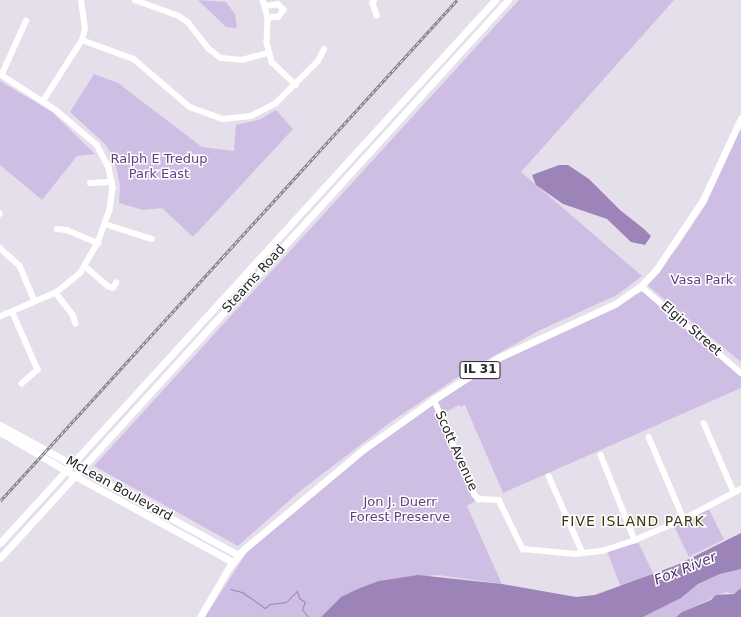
<!DOCTYPE html>
<html>
<head>
<meta charset="utf-8">
<style>
  body { margin:0 }
  #map { position:relative; width:741px; height:617px; overflow:hidden; background:#e5dfec; font-family:"DejaVu Sans",sans-serif }
  div>[style] { position:absolute }
  [style*='--x'] { left:calc(var(--x)*1px); top:calc(var(--y)*1px); width:calc(var(--w)*1px); rotate:calc(var(--a)*1deg) }
  .green>* { inset:0; background:#cfbee4; transform-origin:0 0 }
  .water>* { inset:0; background:#9c83b8 }
  .stream>* { height:1px; margin:-0.5px; padding:0 0.5px; transform-origin:0.5px; border-radius:0.5px; background:#9c83b8 }
  .minor>* { height:5.5px; margin:-2.75px; padding:0 2.75px; transform-origin:2.75px; border-radius:2.75px; background:#fff }
  .major>* { height:7px; margin:-3.5px; padding:0 3.5px; transform-origin:3.5px; border-radius:3.5px; background:#fff }
  .rail>* { height:2.5px; margin-top:-1.25px; transform-origin:0; background:repeating-linear-gradient(90deg,#fff 0 3px,#807c85 0 6px); box-sizing:border-box; border-block:1px solid #807c85 }
  span { translate:-50% -50%; white-space:nowrap; text-align:center; line-height:1.15; -webkit-text-stroke:3px #fff; paint-order:stroke }
  .shield-label span { padding:1px 3px; background:#fff; border:1px solid; border-radius:3px; -webkit-text-stroke-width:0 }
  .shield-label { font-size:12px; color:#262429; font-weight:700 }
  .park-label { font-size:13px; color:#603e81 }
  .street-label { font-size:13px; color:#262429 }
  .neighbourhood-label { font-size:14px; color:#40360b; letter-spacing:1px }
  .water-label { font-size:14px; color:#502d70; font-style:italic }
</style>
</head>
<body>
<div id="map">
  <div class="green">
    <div style="clip-path:polygon(198px 0,226px 2px,235px 14px,237px 28px,226px 27px)"></div>
    <div style="clip-path:polygon(519px 0,674px 0,521px 172px,642px 276px,617px 295px,538px 331px,467px 371px,392px 421px,300px 491px,238px 546px,94px 466px)"></div>
    <div style="clip-path:polygon(94px 74px,118px 83px,202px 147px,234px 151px,236px 125px,261px 119px,276px 110px,293px 129px,193px 237px,162px 208px,143px 210px,119px 203px,120px 185px,114px 158px,105px 144px,70px 112px)"></div>
    <div style="clip-path:polygon(0 81px,52px 112px,95px 154px,77px 156px,42px 200px,0 165px)"></div>
    <div style="clip-path:polygon(741px 127px,741px 362px,647px 285px,679px 245px,706px 204px)"></div>
    <div style="clip-path:polygon(643px 291px,741px 374px,741px 388px,503px 493px,465px 405px,460px 407px,459px 405px,438px 416px,475px 501px,467px 506px,502px 584px,438px 575px,379px 581px,341px 597px,321px 617px,205px 617px,249px 549px,381px 440px,496px 363px)"></div>
    <div style="left:709px;top:509px;width:34px;height:39px;rotate:64deg"></div>
    <div style="clip-path:polygon(638px 542px,653px 573px,621px 587px,607px 551px)"></div>
    <div style="clip-path:polygon(741px 569px,741px 588px,734px 594px,726px 592px,682px 612px,676px 617px,643px 617px,681px 598px,698px 584px,720px 574px)"></div>
  </div>
  <div class="water">
    <div style="clip-path:polygon(559px 165px,568px 165px,589px 179px,620px 210px,644px 229px,651px 236px,645px 245px,631px 242px,607px 219px,563px 204px,536px 185px,532px 175px)"></div>
    <div style="clip-path:polygon(741px 533px,741px 569px,720px 574px,698px 584px,681px 598px,643px 617px,321px 617px,341px 597px,360px 588px,379px 581px,418px 575px,502px 584px,576px 597px,595px 595px,677px 565px)"></div>
    <div style="clip-path:polygon(741px 588px,741px 617px,676px 617px,682px 612px,711px 600px,716px 595px,734px 594px)"></div>
  </div>
  <div class="stream">
    <div style="--x:230;--y:589;--w:12;--a:14"></div>
    <div style="--x:242;--y:592;--w:28;--a:35"></div>
    <div style="--x:265;--y:608;--w:6;--a:-39"></div>
    <div style="--x:270;--y:604;--w:16;--a:-7"></div>
    <div style="--x:286;--y:602;--w:16;--a:-45"></div>
    <div style="--x:297;--y:591;--w:7;--a:74"></div>
    <div style="--x:299;--y:598;--w:7;--a:34"></div>
    <div style="--x:305;--y:602;--w:8;--a:113"></div>
    <div style="--x:302;--y:609;--w:10;--a:53"></div>
  </div>
  <div class="minor">
    <div style="--x:135;--y:0;--w:47;--a:20"></div>
    <div style="--x:179;--y:16;--w:11;--a:34"></div>
    <div style="--x:188;--y:22;--w:33;--a:52"></div>
    <div style="--x:208;--y:48;--w:16;--a:38"></div>
    <div style="--x:221;--y:58;--w:21;--a:5"></div>
    <div style="--x:242;--y:60;--w:27;--a:-15"></div>
    <div style="--x:263;--y:0;--w:19;--a:74"></div>
    <div style="--x:268;--y:18;--w:25;--a:92"></div>
    <div style="--x:267;--y:43;--w:20;--a:75"></div>
    <div style="--x:272;--y:62;--w:33;--a:44"></div>
    <div style="--x:375;--y:0;--w:4;--a:124"></div>
    <div style="--x:373;--y:3;--w:13;--a:72"></div>
    <div style="--x:266;--y:6;--w:12;--a:-9"></div>
    <div style="--x:278;--y:4;--w:8;--a:45"></div>
    <div style="--x:284;--y:10;--w:9;--a:126"></div>
    <div style="--x:279;--y:17;--w:11;--a:175"></div>
    <div style="--x:82;--y:40;--w:55;--a:20.1"></div>
    <div style="--x:134;--y:59;--w:74;--a:40.6"></div>
    <div style="--x:190;--y:107;--w:35;--a:20"></div>
    <div style="--x:223;--y:119;--w:28;--a:-6"></div>
    <div style="--x:251;--y:116;--w:28;--a:-27"></div>
    <div style="--x:276;--y:103;--w:59;--a:-45"></div>
    <div style="--x:318;--y:61;--w:13;--a:-63"></div>
    <div style="--x:0;--y:74;--w:67;--a:32.7"></div>
    <div style="--x:56;--y:110;--w:54;--a:40.5"></div>
    <div style="--x:97;--y:145;--w:26;--a:62"></div>
    <div style="--x:109;--y:168;--w:20;--a:79"></div>
    <div style="--x:113;--y:188;--w:22;--a:98"></div>
    <div style="--x:110;--y:210;--w:35;--a:110"></div>
    <div style="--x:98;--y:243;--w:34;--a:120"></div>
    <div style="--x:81;--y:273;--w:32;--a:141"></div>
    <div style="--x:56;--y:293;--w:61;--a:156.8"></div>
    <div style="--x:2;--y:74;--w:58;--a:-65.6"></div>
    <div style="--x:43;--y:101;--w:72;--a:-57.4"></div>
    <div style="--x:82;--y:40;--w:11;--a:-75"></div>
    <div style="--x:85;--y:29;--w:29;--a:-98"></div>
    <div style="--x:90;--y:183;--w:22;--a:-3"></div>
    <div style="--x:0;--y:213;--w:1;--a:90"></div>
    <div style="--x:105;--y:224;--w:49;--a:17.7"></div>
    <div style="--x:57;--y:229;--w:10;--a:6"></div>
    <div style="--x:67;--y:230;--w:34;--a:23"></div>
    <div style="--x:0;--y:248;--w:27;--a:42"></div>
    <div style="--x:20;--y:266;--w:38;--a:67"></div>
    <div style="--x:86;--y:267;--w:29;--a:41"></div>
    <div style="--x:108;--y:286;--w:5;--a:22"></div>
    <div style="--x:113;--y:288;--w:6;--a:-59"></div>
    <div style="--x:641;--y:286;--w:133;--a:41"></div>
    <div style="--x:56;--y:293;--w:28;--a:52"></div>
    <div style="--x:73;--y:315;--w:9;--a:72"></div>
    <div style="--x:13;--y:313;--w:62;--a:66.3"></div>
    <div style="--x:38;--y:370;--w:21;--a:139"></div>
    <div style="--x:434;--y:399;--w:104;--a:66.9"></div>
    <div style="--x:475;--y:495;--w:6;--a:45"></div>
    <div style="--x:479;--y:499;--w:20;--a:3"></div>
    <div style="--x:499;--y:500;--w:55;--a:63.9"></div>
    <div style="--x:523;--y:549;--w:53;--a:5.4"></div>
    <div style="--x:576;--y:554;--w:26;--a:-7"></div>
    <div style="--x:602;--y:551;--w:35;--a:-18"></div>
    <div style="--x:635;--y:540;--w:53;--a:-23.2"></div>
    <div style="--x:684;--y:519;--w:64;--a:-27.8"></div>
    <div style="--x:704;--y:423;--w:75;--a:66.5"></div>
    <div style="--x:649;--y:437;--w:89;--a:66.9"></div>
    <div style="--x:601;--y:455;--w:92;--a:68.2"></div>
    <div style="--x:549;--y:476;--w:84;--a:66.2"></div>
  </div>
  <div class="major">
    <div style="--x:0;--y:425;--w:271;--a:28.6"></div>
    <div style="--x:0;--y:432;--w:87;--a:30.4"></div>
    <div style="--x:75;--y:476;--w:180;--a:28.6"></div>
    <div style="--x:0;--y:543;--w:735;--a:-47.65"></div>
    <div style="--x:0;--y:558;--w:755;--a:-47.69"></div>
    <div style="--x:200;--y:617;--w:56;--a:-59.7"></div>
    <div style="--x:228;--y:569;--w:24;--a:-52"></div>
    <div style="--x:243;--y:550;--w:158;--a:-39.9"></div>
    <div style="--x:364;--y:449;--w:86;--a:-35.5"></div>
    <div style="--x:434;--y:399;--w:76;--a:-32.6"></div>
    <div style="--x:498;--y:358;--w:129;--a:-24.8"></div>
    <div style="--x:615;--y:304;--w:32;--a:-35"></div>
    <div style="--x:641;--y:286;--w:22;--a:-47"></div>
    <div style="--x:656;--y:270;--w:84;--a:-56.1"></div>
    <div style="--x:703;--y:200;--w:90;--a:-65.1"></div>
  </div>
  <div class="rail">
    <div style="--x:0;--y:501;--w:678;--a:-47.63"></div>
  </div>
  <div class="shield-label">
    <span style="left:480px;top:370px">IL 31</span>
  </div>
  <div class="park-label">
    <span style="left:159px;top:167px">Ralph E Tredup<br>Park East</span>
    <span style="left:702px;top:280px">Vasa Park</span>
    <span style="left:400px;top:510px">Jon J. Duerr<br>Forest Preserve</span>
  </div>
  <div class="street-label">
    <span style="left:254px;top:279px;rotate:-48deg">Stearns Road</span>
    <span style="left:691px;top:329px;rotate:41deg">Elgin Street</span>
    <span style="left:456px;top:451px;rotate:66deg">Scott Avenue</span>
    <span style="left:119px;top:489px;rotate:29deg">McLean Boulevard</span>
  </div>
  <div class="neighbourhood-label">
    <span style="left:633px;top:521px">FIVE ISLAND PARK</span>
  </div>
  <div class="water-label">
    <span style="left:685px;top:568px;rotate:-22deg">Fox River</span>
  </div>
</div>
</body>
</html>
